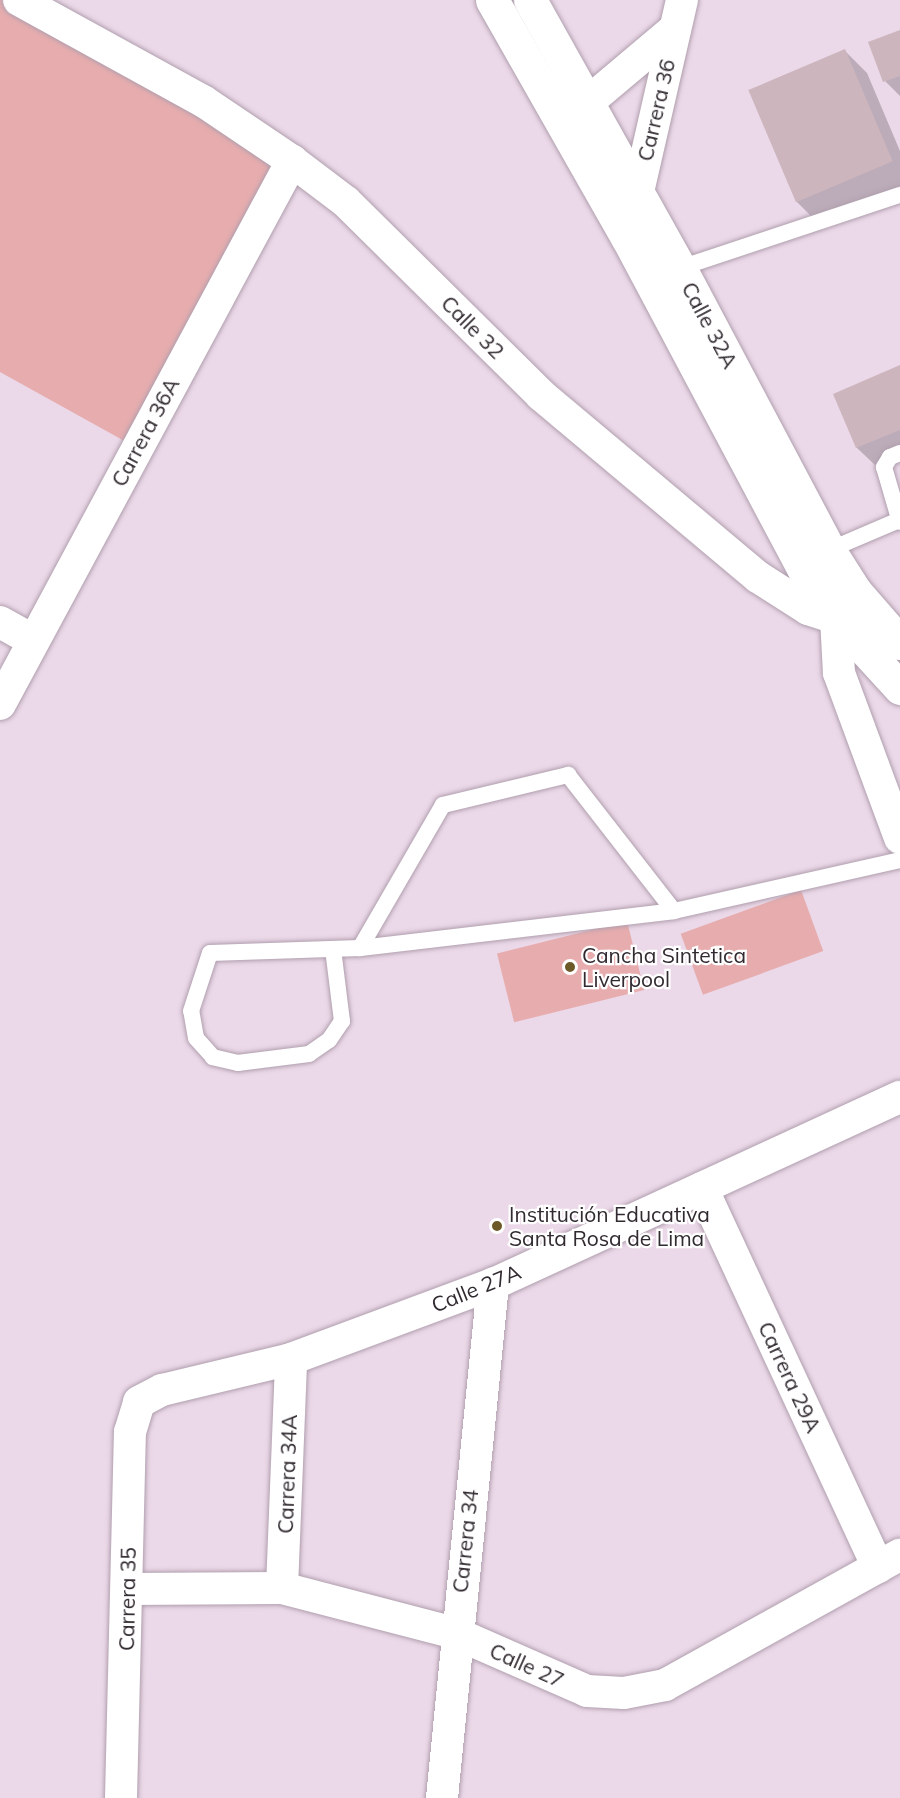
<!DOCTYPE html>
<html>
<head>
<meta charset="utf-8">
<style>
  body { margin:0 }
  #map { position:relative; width:900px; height:1798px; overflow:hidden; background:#ebd8e8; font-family:Mulish,sans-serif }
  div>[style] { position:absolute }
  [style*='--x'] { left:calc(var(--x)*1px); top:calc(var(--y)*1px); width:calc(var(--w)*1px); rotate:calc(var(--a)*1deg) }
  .green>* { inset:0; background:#e7adae; transform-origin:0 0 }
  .shadow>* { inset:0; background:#0003 }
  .building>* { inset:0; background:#ccb5bd; transform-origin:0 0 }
  .roads { filter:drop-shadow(0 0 2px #b09fae) drop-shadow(0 0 2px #b09fae) }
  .service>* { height:16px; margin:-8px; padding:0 8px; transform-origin:8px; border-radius:8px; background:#fff }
  .minor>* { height:32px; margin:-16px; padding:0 16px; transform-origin:16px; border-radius:16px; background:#fff }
  .secondary>* { height:33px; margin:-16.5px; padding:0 16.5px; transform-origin:16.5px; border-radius:16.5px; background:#fff }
  .dots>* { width:16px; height:16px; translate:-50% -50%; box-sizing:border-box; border:3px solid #fff; border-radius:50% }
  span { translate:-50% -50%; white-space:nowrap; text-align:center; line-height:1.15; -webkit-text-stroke:4.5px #fff; paint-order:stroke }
  .street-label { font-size:21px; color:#312a30 }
  .poi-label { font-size:21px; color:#312a30 }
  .left { translate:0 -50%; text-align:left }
</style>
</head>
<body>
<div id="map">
  <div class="green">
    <div style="clip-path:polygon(0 0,15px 0,292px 161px,137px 448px,0 372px)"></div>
    <div style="left:801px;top:890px;width:65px;height:128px;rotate:70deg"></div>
    <div style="left:627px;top:921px;width:71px;height:134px;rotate:76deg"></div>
  </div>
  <div class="shadow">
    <div style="clip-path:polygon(900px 32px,900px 96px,885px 81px)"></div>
    <div style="clip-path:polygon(845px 51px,867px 73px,900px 151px,900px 189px,818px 223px,796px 201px)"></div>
    <div style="clip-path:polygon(900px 366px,900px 454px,875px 465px,857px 448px,835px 395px)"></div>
  </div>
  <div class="building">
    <div style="clip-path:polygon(900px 30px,900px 76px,883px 82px,868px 42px)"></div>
    <div style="left:845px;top:49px;width:122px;height:105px;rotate:67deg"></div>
    <div style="clip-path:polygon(900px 365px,900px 430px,856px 448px,833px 394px)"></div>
  </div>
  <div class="roads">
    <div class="service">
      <div style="--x:680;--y:268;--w:232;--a:-18.4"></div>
      <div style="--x:900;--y:453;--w:11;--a:158"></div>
      <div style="--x:890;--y:457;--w:12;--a:121"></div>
      <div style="--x:884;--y:467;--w:57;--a:73.8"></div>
      <div style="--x:829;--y:550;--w:76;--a:-23.2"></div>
      <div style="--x:360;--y:948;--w:165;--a:-59.9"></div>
      <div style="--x:443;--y:805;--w:129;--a:-13.5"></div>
      <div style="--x:568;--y:775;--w:172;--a:52.1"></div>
      <div style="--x:333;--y:949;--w:73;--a:82.9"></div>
      <div style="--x:342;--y:1021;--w:23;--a:124"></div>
      <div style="--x:329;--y:1040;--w:24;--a:145"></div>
      <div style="--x:309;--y:1054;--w:72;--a:172.8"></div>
      <div style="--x:238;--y:1063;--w:26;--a:-167"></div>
      <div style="--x:213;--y:1057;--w:25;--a:-132"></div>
      <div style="--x:196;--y:1038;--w:27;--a:-100"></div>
      <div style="--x:191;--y:1011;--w:61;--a:-71.9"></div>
      <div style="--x:210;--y:953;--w:150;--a:-1.9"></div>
      <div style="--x:360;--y:948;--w:316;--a:-6.7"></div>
      <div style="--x:674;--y:911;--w:232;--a:-12.7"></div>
    </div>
    <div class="minor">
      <div style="--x:19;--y:0;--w:210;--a:28.8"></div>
      <div style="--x:203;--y:101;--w:107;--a:34"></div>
      <div style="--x:292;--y:161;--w:68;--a:37.2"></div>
      <div style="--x:346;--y:202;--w:274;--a:44.7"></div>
      <div style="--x:541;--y:395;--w:283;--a:40"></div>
      <div style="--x:758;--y:577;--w:59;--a:32.6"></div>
      <div style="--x:808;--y:609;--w:29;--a:18"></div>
      <div style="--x:836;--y:618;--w:55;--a:86.9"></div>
      <div style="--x:839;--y:673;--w:176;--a:69.7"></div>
      <div style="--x:568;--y:119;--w:140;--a:-40.1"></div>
      <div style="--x:638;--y:192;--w:197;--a:-77.1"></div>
      <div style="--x:0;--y:622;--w:38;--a:29"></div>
      <div style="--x:0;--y:704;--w:617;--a:-61.73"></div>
      <div style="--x:702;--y:1188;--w:418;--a:65.1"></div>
      <div style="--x:282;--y:1588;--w:229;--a:-87.7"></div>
      <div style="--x:127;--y:1589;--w:155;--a:-0.4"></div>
      <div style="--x:282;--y:1588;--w:179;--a:14.6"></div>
      <div style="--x:455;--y:1633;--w:144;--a:23.7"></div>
      <div style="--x:587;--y:1691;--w:37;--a:3"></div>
      <div style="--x:624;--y:1693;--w:42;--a:-11"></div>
      <div style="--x:665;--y:1685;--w:269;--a:-29"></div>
      <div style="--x:121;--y:1798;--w:366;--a:-88.6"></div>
      <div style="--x:130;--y:1432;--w:31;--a:-73"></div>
      <div style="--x:139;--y:1402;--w:26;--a:-28"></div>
      <div style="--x:162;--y:1390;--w:133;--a:-13.5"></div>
      <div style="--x:291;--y:1359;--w:215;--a:-20.4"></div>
      <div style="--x:493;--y:1284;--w:448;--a:-24.7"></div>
      <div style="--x:442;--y:1798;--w:517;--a:-84.33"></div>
    </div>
    <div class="secondary">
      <div style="--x:492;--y:0;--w:275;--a:60.4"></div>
      <div style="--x:628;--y:239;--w:373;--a:62"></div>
      <div style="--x:803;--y:568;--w:60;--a:56.6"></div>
      <div style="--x:836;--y:618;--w:95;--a:47.6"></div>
      <div style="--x:530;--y:0;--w:307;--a:60.8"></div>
      <div style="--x:680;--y:268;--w:319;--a:62.1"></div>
      <div style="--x:829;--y:550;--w:49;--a:57.6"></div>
      <div style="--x:855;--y:591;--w:69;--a:49.1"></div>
    </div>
  </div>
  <div class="dots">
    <div style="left:570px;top:967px;background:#6d5827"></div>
    <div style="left:497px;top:1226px;background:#6d5827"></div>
  </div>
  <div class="street-label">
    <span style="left:656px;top:110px;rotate:-77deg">Carrera 36</span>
    <span style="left:710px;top:325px;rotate:62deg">Calle 32A</span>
    <span style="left:473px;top:327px;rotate:45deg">Calle 32</span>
    <span style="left:145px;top:432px;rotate:-62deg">Carrera 36A</span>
    <span style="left:476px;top:1288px;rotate:-22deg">Calle 27A</span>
    <span style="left:790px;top:1377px;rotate:65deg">Carrera 29A</span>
    <span style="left:287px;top:1474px;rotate:-88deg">Carrera 34A</span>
    <span style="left:465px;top:1541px;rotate:-84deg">Carrera 34</span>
    <span style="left:127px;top:1599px;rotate:-89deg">Carrera 35</span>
    <span style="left:527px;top:1665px;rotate:24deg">Calle 27</span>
  </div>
  <div class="poi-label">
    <span class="left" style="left:582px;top:967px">Cancha Sintetica<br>Liverpool</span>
    <span class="left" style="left:509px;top:1226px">Institución Educativa<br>Santa Rosa de Lima</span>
  </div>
</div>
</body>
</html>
